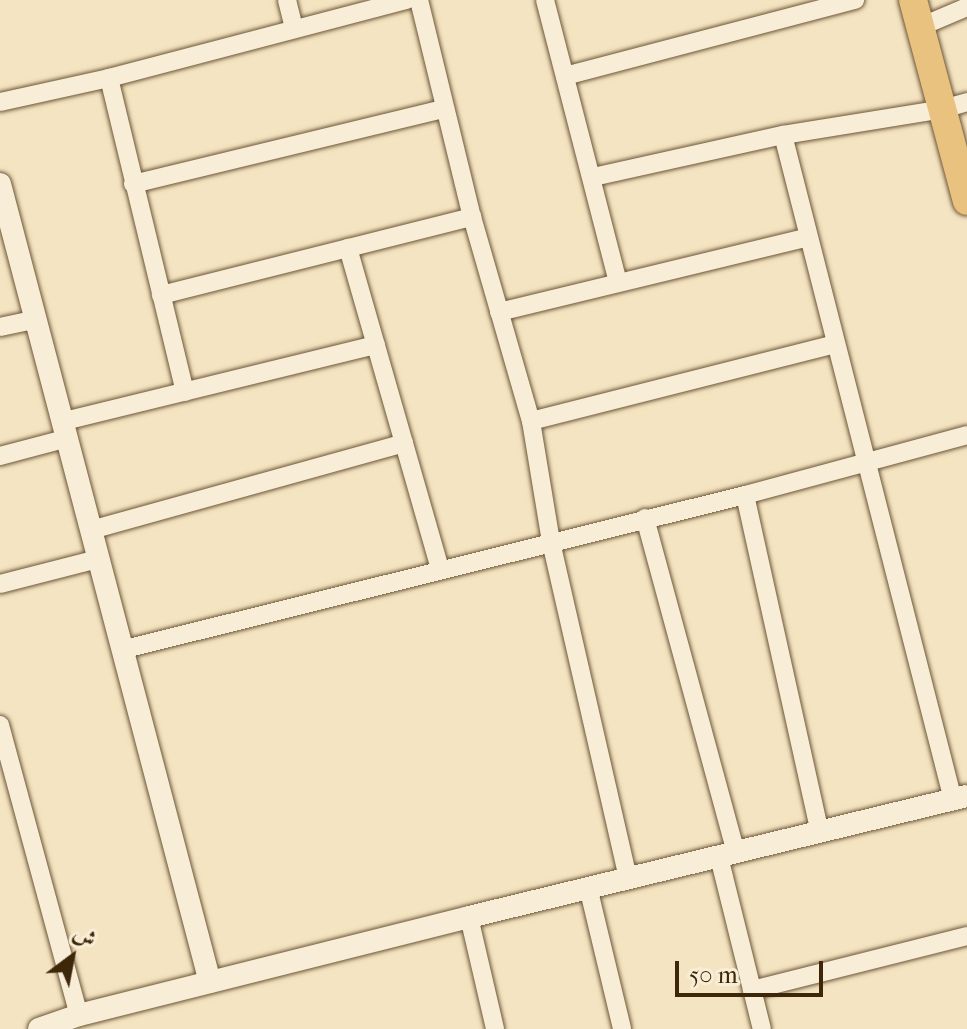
<!DOCTYPE html>
<html>
<head>
<meta charset="utf-8">
<style>
  body { margin:0 }
  #map { position:relative; width:967px; height:1029px; overflow:hidden; background:#f5e4c1; font-family:"IM FELL French Canon",Amiri,serif }
  div>[style] { position:absolute }
  [style*='--x'] { left:calc(var(--x)*1px); top:calc(var(--y)*1px); width:calc(var(--w)*1px); rotate:calc(var(--a)*1deg) }
  .roads { filter:drop-shadow(0 0 2px #6c5637) drop-shadow(0 0 2px #6c5637) }
  .minor>* { height:18px; margin:-9px; padding:0 9px; transform-origin:9px; border-radius:9px; background:#f8edd7 }
  .tertiary>* { height:22px; margin:-11px; padding:0 11px; transform-origin:11px; border-radius:11px; background:#f8edd7 }
  .primary>* { height:28px; margin:-14px; padding:0 14px; transform-origin:14px; border-radius:14px; background:#eac280 }
  span { translate:-50% -50%; white-space:nowrap; text-align:center; line-height:1.15; -webkit-text-stroke:7px #f8edd7; paint-order:stroke }
  .north { position:absolute; left:32px; top:917px; width:80px; height:80px; -webkit-text-stroke:6px #f8edd7; paint-order:stroke; rotate:32deg; font-size:22px; font-weight:700; line-height:32px; text-align:center; color:#3e2609 }
  .north::after { content:''; display:block; margin:auto; width:28px; height:36px; background:#3e2609; clip-path:polygon(50% 0,100% 100%,50% 72%,0 100%) }
  .scale { position:absolute; left:675px; top:961px; width:148px; height:36px; box-sizing:border-box; border:4px solid #3e2609; border-top:0; padding-left:10px; font-size:24px; line-height:28px; white-space:nowrap; color:#3e2609; -webkit-text-stroke:6px #f8edd7; paint-order:stroke }
</style>
</head>
<body>
<div id="map">
  <div class="roads">
    <div class="minor">
      <div style="--x:287;--y:0;--w:29;--a:76"></div>
      <div style="--x:419;--y:0;--w:223;--a:76.3"></div>
      <div style="--x:472;--y:217;--w:212;--a:73.9"></div>
      <div style="--x:531;--y:421;--w:123;--a:80.6"></div>
      <div style="--x:551;--y:542;--w:345;--a:77.1"></div>
      <div style="--x:545;--y:0;--w:291;--a:75.5"></div>
      <div style="--x:920;--y:27;--w:51;--a:-23.1"></div>
      <div style="--x:565;--y:76;--w:300;--a:-14.7"></div>
      <div style="--x:109;--y:78;--w:323;--a:76.4"></div>
      <div style="--x:0;--y:102;--w:112;--a:-12.4"></div>
      <div style="--x:109;--y:78;--w:308;--a:-14.7"></div>
      <div style="--x:783;--y:135;--w:686;--a:75.66"></div>
      <div style="--x:593;--y:177;--w:195;--a:-12.5"></div>
      <div style="--x:783;--y:135;--w:162;--a:-9.2"></div>
      <div style="--x:943;--y:109;--w:25;--a:-16"></div>
      <div style="--x:133;--y:184;--w:319;--a:-13.6"></div>
      <div style="--x:348;--y:248;--w:333;--a:74"></div>
      <div style="--x:161;--y:295;--w:321;--a:-14.1"></div>
      <div style="--x:499;--y:312;--w:318;--a:-13.6"></div>
      <div style="--x:0;--y:327;--w:35;--a:-12"></div>
      <div style="--x:64;--y:421;--w:321;--a:-13.7"></div>
      <div style="--x:531;--y:421;--w:314;--a:-14.2"></div>
      <div style="--x:0;--y:456;--w:70;--a:-14.8"></div>
      <div style="--x:745;--y:495;--w:345;--a:77.5"></div>
      <div style="--x:645;--y:518;--w:348;--a:74.8"></div>
      <div style="--x:91;--y:530;--w:325;--a:-15.5"></div>
      <div style="--x:0;--y:584;--w:101;--a:-14.3"></div>
      <div style="--x:125;--y:649;--w:639;--a:-13.95"></div>
      <div style="--x:745;--y:495;--w:230;--a:-15.1"></div>
      <div style="--x:0;--y:725;--w:301;--a:74.8"></div>
      <div style="--x:719;--y:857;--w:177;--a:76"></div>
      <div style="--x:588;--y:887;--w:146;--a:76.5"></div>
      <div style="--x:469;--y:917;--w:115;--a:76.9"></div>
      <div style="--x:752;--y:990;--w:222;--a:-14.1"></div>
    </div>
    <div class="tertiary">
      <div style="--x:0;--y:184;--w:825;--a:75.26"></div>
      <div style="--x:39;--y:1029;--w:42;--a:-19.3"></div>
      <div style="--x:79;--y:1015;--w:402;--a:-14.1"></div>
      <div style="--x:469;--y:917;--w:512;--a:-13.66"></div>
    </div>
    <div class="primary">
      <div style="--x:913;--y:0;--w:208;--a:75"></div>
    </div>
  </div>
  <div class="north">ش</div>
  <div class="scale">50 m</div>
</div>
</body>
</html>
